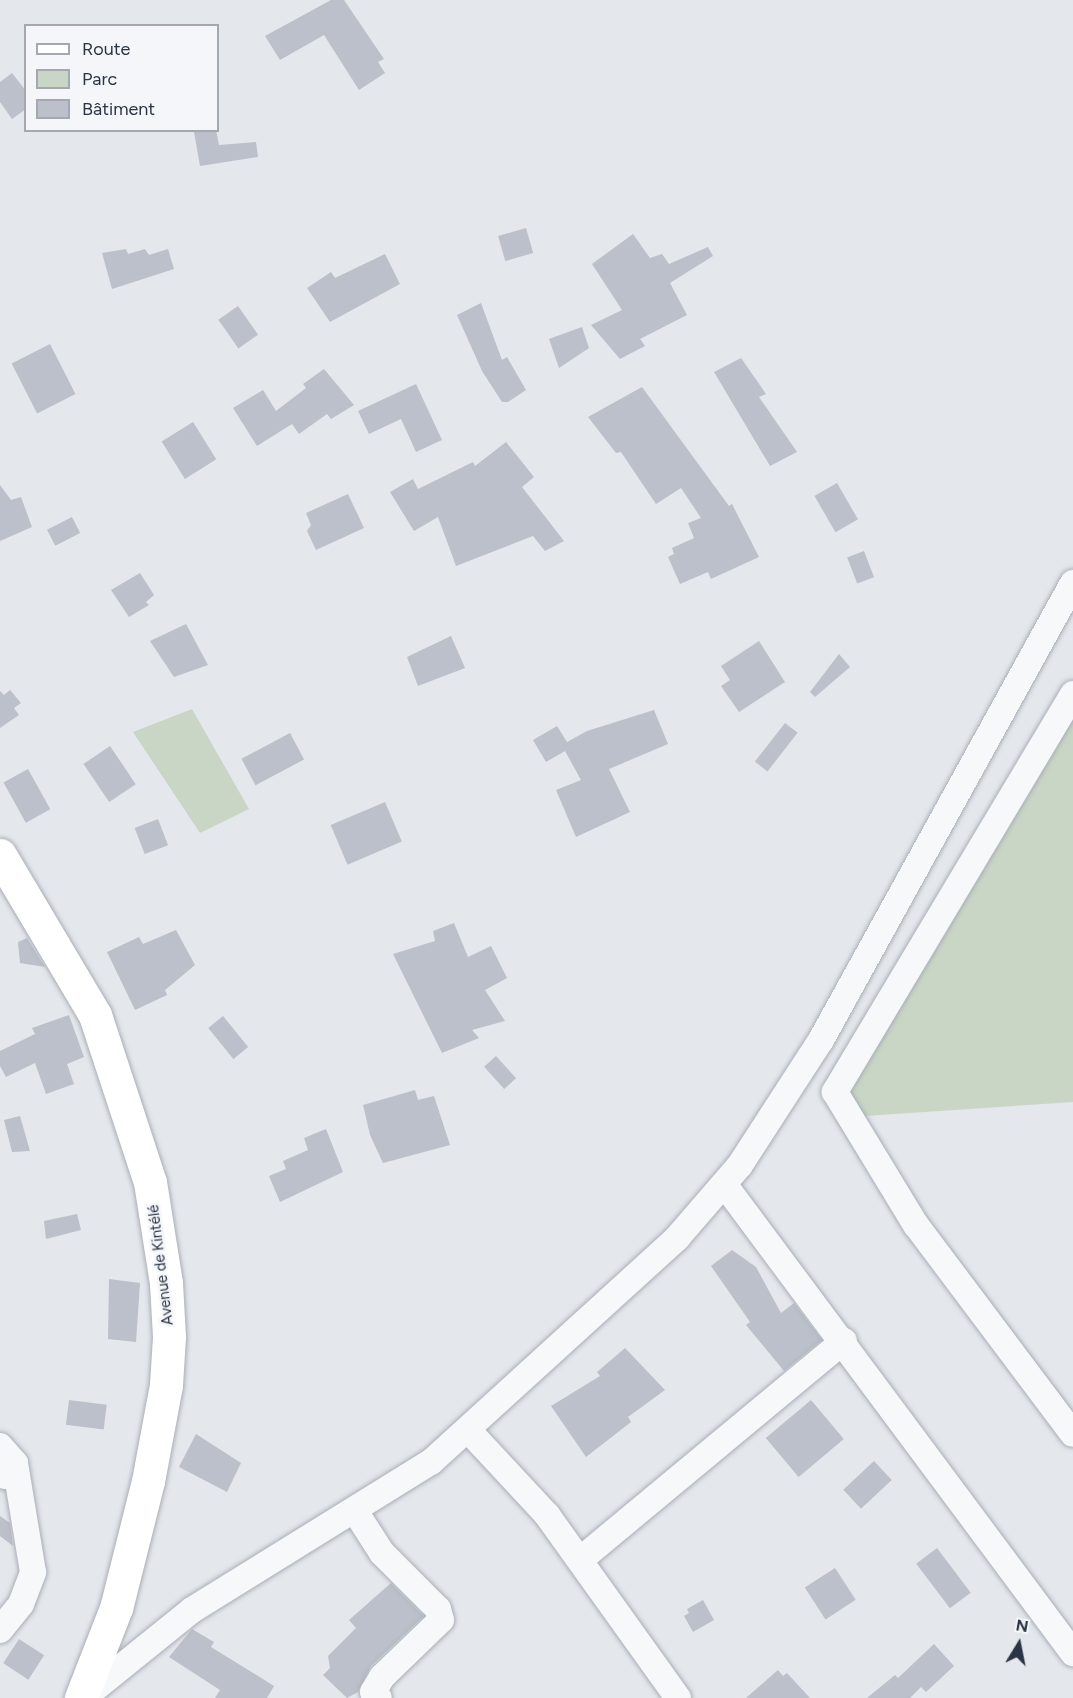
<!DOCTYPE html>
<html>
<head>
<meta charset="utf-8">
<style>
  body { margin:0 }
  #map { position:relative; width:1073px; height:1698px; overflow:hidden; background:#e4e7ec; font-family:Figtree,sans-serif }
  div>[style] { position:absolute }
  [style*='--x'] { left:calc(var(--x)*1px); top:calc(var(--y)*1px); width:calc(var(--w)*1px); rotate:calc(var(--a)*1deg) }
  .green>* { inset:0; background:#c9d6c5 }
  .building>* { inset:0; background:#bbc0ca; transform-origin:0 0 }
  .roads { filter:drop-shadow(0 0 2px #a9aeb7) drop-shadow(0 0 2px #a9aeb7) }
  .minor>* { height:26px; margin:-13px; padding:0 13px; transform-origin:13px; border-radius:13px; background:#f7f8fa }
  .major>* { height:33px; margin:-16.5px; padding:0 16.5px; transform-origin:16.5px; border-radius:16.5px; background:#fff }
  span { translate:-50% -50%; white-space:nowrap; text-align:center; line-height:1.15; -webkit-text-stroke:5px #f4f6f9; paint-order:stroke }
  .street-label { font-size:15px; color:#2b3445 }
  .legend { position:absolute; left:24px; top:24px; width:195px; height:108px; box-sizing:border-box; background:#f4f6f9; border:2px solid #a4a8b1; margin:0; padding:8px 10px; list-style:none; font-size:18px; color:#2b3445 }
  .legend li { display:flex; align-items:center; gap:12px; height:30px }
  .legend b { width:30px; border:2px solid #a4a8b1 }
  .north { position:absolute; left:989px; top:1614px; width:60px; height:60px; -webkit-text-stroke:4px #f4f6f9; paint-order:stroke; rotate:10deg; font-size:16px; font-weight:700; line-height:24px; text-align:center; color:#2b3445 }
  .north::after { content:''; display:block; margin:auto; width:21px; height:27px; background:#2b3445; clip-path:polygon(50% 0,100% 100%,50% 72%,0 100%) }
</style>
</head>
<body>
<div id="map">
  <div class="green">
    <div style="clip-path:polygon(1073px 685px,1073px 1102px,850px 1117px,835px 1092px)"></div>
    <div style="clip-path:polygon(192px 709px,249px 809px,200px 833px,133px 732px)"></div>
  </div>
  <div class="building">
    <div style="clip-path:polygon(331px 0,344px 0,384px 59px,378px 62px,385px 73px,359px 90px,324px 35px,280px 60px,265px 36px)"></div>
    <div style="clip-path:polygon(12px 73px,26px 91px,26px 109px,12px 119px,0 102px,0 82px)"></div>
    <div style="clip-path:polygon(216px 130px,219px 145px,256px 142px,258px 157px,200px 166px,194px 132px)"></div>
    <div style="left:526px;top:228px;width:26px;height:29px;rotate:74deg"></div>
    <div style="clip-path:polygon(633px 234px,650px 258px,662px 254px,669px 264px,708px 247px,713px 256px,670px 283px,687px 315px,640px 339px,645px 346px,620px 359px,591px 325px,622px 310px,592px 264px)"></div>
    <div style="clip-path:polygon(126px 249px,128px 254px,145px 249px,149px 255px,168px 249px,174px 269px,112px 289px,102px 253px)"></div>
    <div style="clip-path:polygon(385px 254px,400px 284px,330px 322px,307px 288px,331px 272px,335px 278px)"></div>
    <div style="clip-path:polygon(481px 303px,502px 360px,507px 357px,526px 390px,508px 402px,502px 402px,482px 371px,457px 315px)"></div>
    <div style="left:238px;top:306px;width:35px;height:24px;rotate:55deg"></div>
    <div style="clip-path:polygon(582px 327px,589px 348px,559px 368px,549px 339px)"></div>
    <div style="left:50px;top:344px;width:56px;height:43px;rotate:63deg"></div>
    <div style="clip-path:polygon(741px 358px,766px 394px,759px 397px,797px 452px,770px 466px,714px 372px)"></div>
    <div style="clip-path:polygon(324px 369px,354px 405px,331px 419px,327px 414px,299px 434px,292px 424px,257px 446px,233px 408px,263px 390px,276px 411px,306px 388px,303px 384px)"></div>
    <div style="clip-path:polygon(416px 384px,442px 440px,416px 452px,401px 419px,369px 434px,358px 411px)"></div>
    <div style="clip-path:polygon(642px 387px,729px 506px,732px 504px,759px 557px,711px 579px,708px 572px,680px 584px,668px 557px,674px 554px,672px 548px,694px 538px,688px 523px,701px 518px,681px 488px,656px 504px,621px 452px,616px 453px,588px 417px)"></div>
    <div style="left:193px;top:422px;width:44px;height:37px;rotate:58deg"></div>
    <div style="clip-path:polygon(506px 442px,534px 477px,522px 487px,564px 541px,545px 551px,533px 536px,456px 566px,438px 517px,414px 531px,390px 492px,413px 479px,418px 489px,473px 462px,475px 466px)"></div>
    <div style="left:837px;top:483px;width:42px;height:26px;rotate:60deg"></div>
    <div style="clip-path:polygon(0 485px,11px 500px,21px 497px,32px 527px,0 541px)"></div>
    <div style="clip-path:polygon(348px 494px,364px 528px,316px 550px,307px 531px,311px 525px,306px 513px)"></div>
    <div style="left:72px;top:517px;width:18px;height:28px;rotate:63deg"></div>
    <div style="left:864px;top:551px;width:28px;height:18px;rotate:69deg"></div>
    <div style="clip-path:polygon(140px 573px,154px 595px,146px 602px,149px 605px,129px 617px,111px 590px)"></div>
    <div style="clip-path:polygon(186px 624px,208px 665px,174px 677px,150px 641px)"></div>
    <div style="clip-path:polygon(451px 636px,465px 668px,418px 686px,407px 657px)"></div>
    <div style="clip-path:polygon(759px 641px,785px 682px,739px 712px,721px 686px,730px 680px,721px 666px)"></div>
    <div style="clip-path:polygon(839px 654px,850px 667px,815px 697px,810px 692px)"></div>
    <div style="clip-path:polygon(10px 690px,21px 703px,14px 708px,19px 715px,0 728px,0 691px,4px 695px)"></div>
    <div style="clip-path:polygon(654px 710px,668px 744px,609px 769px,630px 812px,576px 837px,556px 790px,581px 780px,565px 751px,546px 762px,533px 740px,557px 726px,567px 742px,587px 731px)"></div>
    <div style="left:785px;top:723px;width:16px;height:49px;rotate:38deg"></div>
    <div style="left:290px;top:733px;width:30px;height:55px;rotate:62deg"></div>
    <div style="left:110px;top:746px;width:46px;height:32px;rotate:56deg"></div>
    <div style="left:28px;top:769px;width:46px;height:28px;rotate:61deg"></div>
    <div style="left:385px;top:802px;width:43px;height:59px;rotate:67deg"></div>
    <div style="left:158px;top:819px;width:28px;height:25px;rotate:69deg"></div>
    <div style="clip-path:polygon(454px 923px,468px 957px,491px 946px,507px 978px,485px 990px,505px 1021px,472px 1030px,479px 1038px,442px 1053px,393px 954px,435px 941px,433px 931px)"></div>
    <div style="clip-path:polygon(176px 930px,195px 965px,165px 990px,167px 995px,135px 1010px,107px 952px,139px 937px,143px 944px)"></div>
    <div style="clip-path:polygon(27px 938px,45px 967px,20px 963px,18px 942px)"></div>
    <div style="clip-path:polygon(69px 1015px,84px 1057px,67px 1064px,74px 1084px,46px 1094px,35px 1063px,6px 1077px,0 1066px,0 1051px,35px 1034px,32px 1028px)"></div>
    <div style="left:223px;top:1016px;width:40px;height:19px;rotate:51deg"></div>
    <div style="left:496px;top:1056px;width:30px;height:16px;rotate:48deg"></div>
    <div style="clip-path:polygon(415px 1090px,418px 1100px,434px 1096px,450px 1145px,383px 1163px,370px 1135px,363px 1105px)"></div>
    <div style="clip-path:polygon(20px 1116px,30px 1151px,12px 1152px,4px 1120px)"></div>
    <div style="clip-path:polygon(326px 1129px,343px 1172px,280px 1202px,269px 1176px,286px 1169px,283px 1161px,308px 1150px,304px 1138px)"></div>
    <div style="clip-path:polygon(77px 1214px,81px 1230px,46px 1239px,44px 1221px)"></div>
    <div style="clip-path:polygon(732px 1250px,756px 1267px,781px 1313px,794px 1303px,822px 1340px,784px 1371px,746px 1325px,750px 1322px,711px 1266px)"></div>
    <div style="clip-path:polygon(109px 1279px,140px 1283px,136px 1342px,108px 1339px)"></div>
    <div style="clip-path:polygon(625px 1348px,665px 1390px,628px 1417px,631px 1422px,586px 1457px,551px 1406px,600px 1376px,597px 1372px)"></div>
    <div style="left:69px;top:1400px;width:38px;height:25px;rotate:7deg"></div>
    <div style="left:811px;top:1400px;width:51px;height:59px;rotate:50deg"></div>
    <div style="clip-path:polygon(196px 1434px,241px 1463px,227px 1492px,179px 1467px)"></div>
    <div style="left:874px;top:1461px;width:26px;height:42px;rotate:47deg"></div>
    <div style="clip-path:polygon(0 1516px,10px 1523px,13px 1546px,0 1536px)"></div>
    <div style="left:937px;top:1548px;width:56px;height:26px;rotate:53deg"></div>
    <div style="left:835px;top:1568px;width:38px;height:36px;rotate:57deg"></div>
    <div style="clip-path:polygon(391px 1583px,424px 1616px,371px 1666px,358px 1692px,347px 1698px,323px 1675px,330px 1668px,328px 1656px,356px 1628px,349px 1620px)"></div>
    <div style="clip-path:polygon(703px 1600px,714px 1620px,693px 1632px,684px 1616px,689px 1613px,687px 1609px)"></div>
    <div style="clip-path:polygon(192px 1629px,214px 1642px,211px 1647px,274px 1686px,267px 1698px,215px 1698px,220px 1690px,169px 1657px)"></div>
    <div style="left:19px;top:1639px;width:30px;height:29px;rotate:33deg"></div>
    <div style="clip-path:polygon(934px 1644px,954px 1666px,926px 1692px,921px 1687px,910px 1698px,867px 1698px,895px 1675px,898px 1678px)"></div>
    <div style="clip-path:polygon(778px 1670px,783px 1676px,787px 1673px,810px 1698px,746px 1698px)"></div>
  </div>
  <div class="roads">
    <div class="minor">
      <div style="--x:1073;--y:694;--w:464;--a:120.9"></div>
      <div style="--x:835;--y:1092;--w:156;--a:58.7"></div>
      <div style="--x:916;--y:1225;--w:261;--a:53.1"></div>
      <div style="--x:724;--y:1184;--w:585;--a:53.35"></div>
      <div style="--x:469;--y:1431;--w:115;--a:47.1"></div>
      <div style="--x:547;--y:1515;--w:225;--a:54.4"></div>
      <div style="--x:0;--y:1446;--w:23;--a:49"></div>
      <div style="--x:15;--y:1463;--w:17;--a:130"></div>
      <div style="--x:355;--y:1511;--w:50;--a:57.3"></div>
      <div style="--x:382;--y:1553;--w:79;--a:45"></div>
      <div style="--x:438;--y:1609;--w:11;--a:75"></div>
      <div style="--x:441;--y:1620;--w:82;--a:136"></div>
      <div style="--x:382;--y:1677;--w:17;--a:121"></div>
      <div style="--x:373;--y:1692;--w:8;--a:45"></div>
      <div style="--x:580;--y:1560;--w:343;--a:-39.7"></div>
      <div style="--x:0;--y:1630;--w:33;--a:-51"></div>
      <div style="--x:21;--y:1604;--w:34;--a:-69"></div>
      <div style="--x:33;--y:1572;--w:110;--a:-99.4"></div>
      <div style="--x:83;--y:1698;--w:140;--a:-38.9"></div>
      <div style="--x:192;--y:1610;--w:281;--a:-31.8"></div>
      <div style="--x:431;--y:1462;--w:333;--a:-42.3"></div>
      <div style="--x:677;--y:1238;--w:96;--a:-49.2"></div>
      <div style="--x:740;--y:1165;--w:149;--a:-57.1"></div>
      <div style="--x:821;--y:1040;--w:522;--a:-61.13"></div>
    </div>
    <div class="major">
      <div style="--x:0;--y:855;--w:186;--a:59.3"></div>
      <div style="--x:95;--y:1015;--w:176;--a:71.8"></div>
      <div style="--x:150;--y:1182;--w:102;--a:81"></div>
      <div style="--x:166;--y:1283;--w:54;--a:86.8"></div>
      <div style="--x:169;--y:1337;--w:48;--a:93.6"></div>
      <div style="--x:166;--y:1385;--w:98;--a:100.6"></div>
      <div style="--x:148;--y:1481;--w:131;--a:104.1"></div>
      <div style="--x:116;--y:1608;--w:97;--a:111.3"></div>
    </div>
  </div>
  <div class="street-label">
    <span style="left:161px;top:1265px;rotate:-97deg">Avenue de Kintélé</span>
  </div>
  <ul class="legend">
  <li><b style="height:8px;background:#fff"></b>Route</li>
  <li><b style="height:16px;background:#c9d6c5"></b>Parc</li>
  <li><b style="height:16px;background:#bbc0ca"></b>Bâtiment</li>
  </ul>
  <div class="north">N</div>
</div>
</body>
</html>
